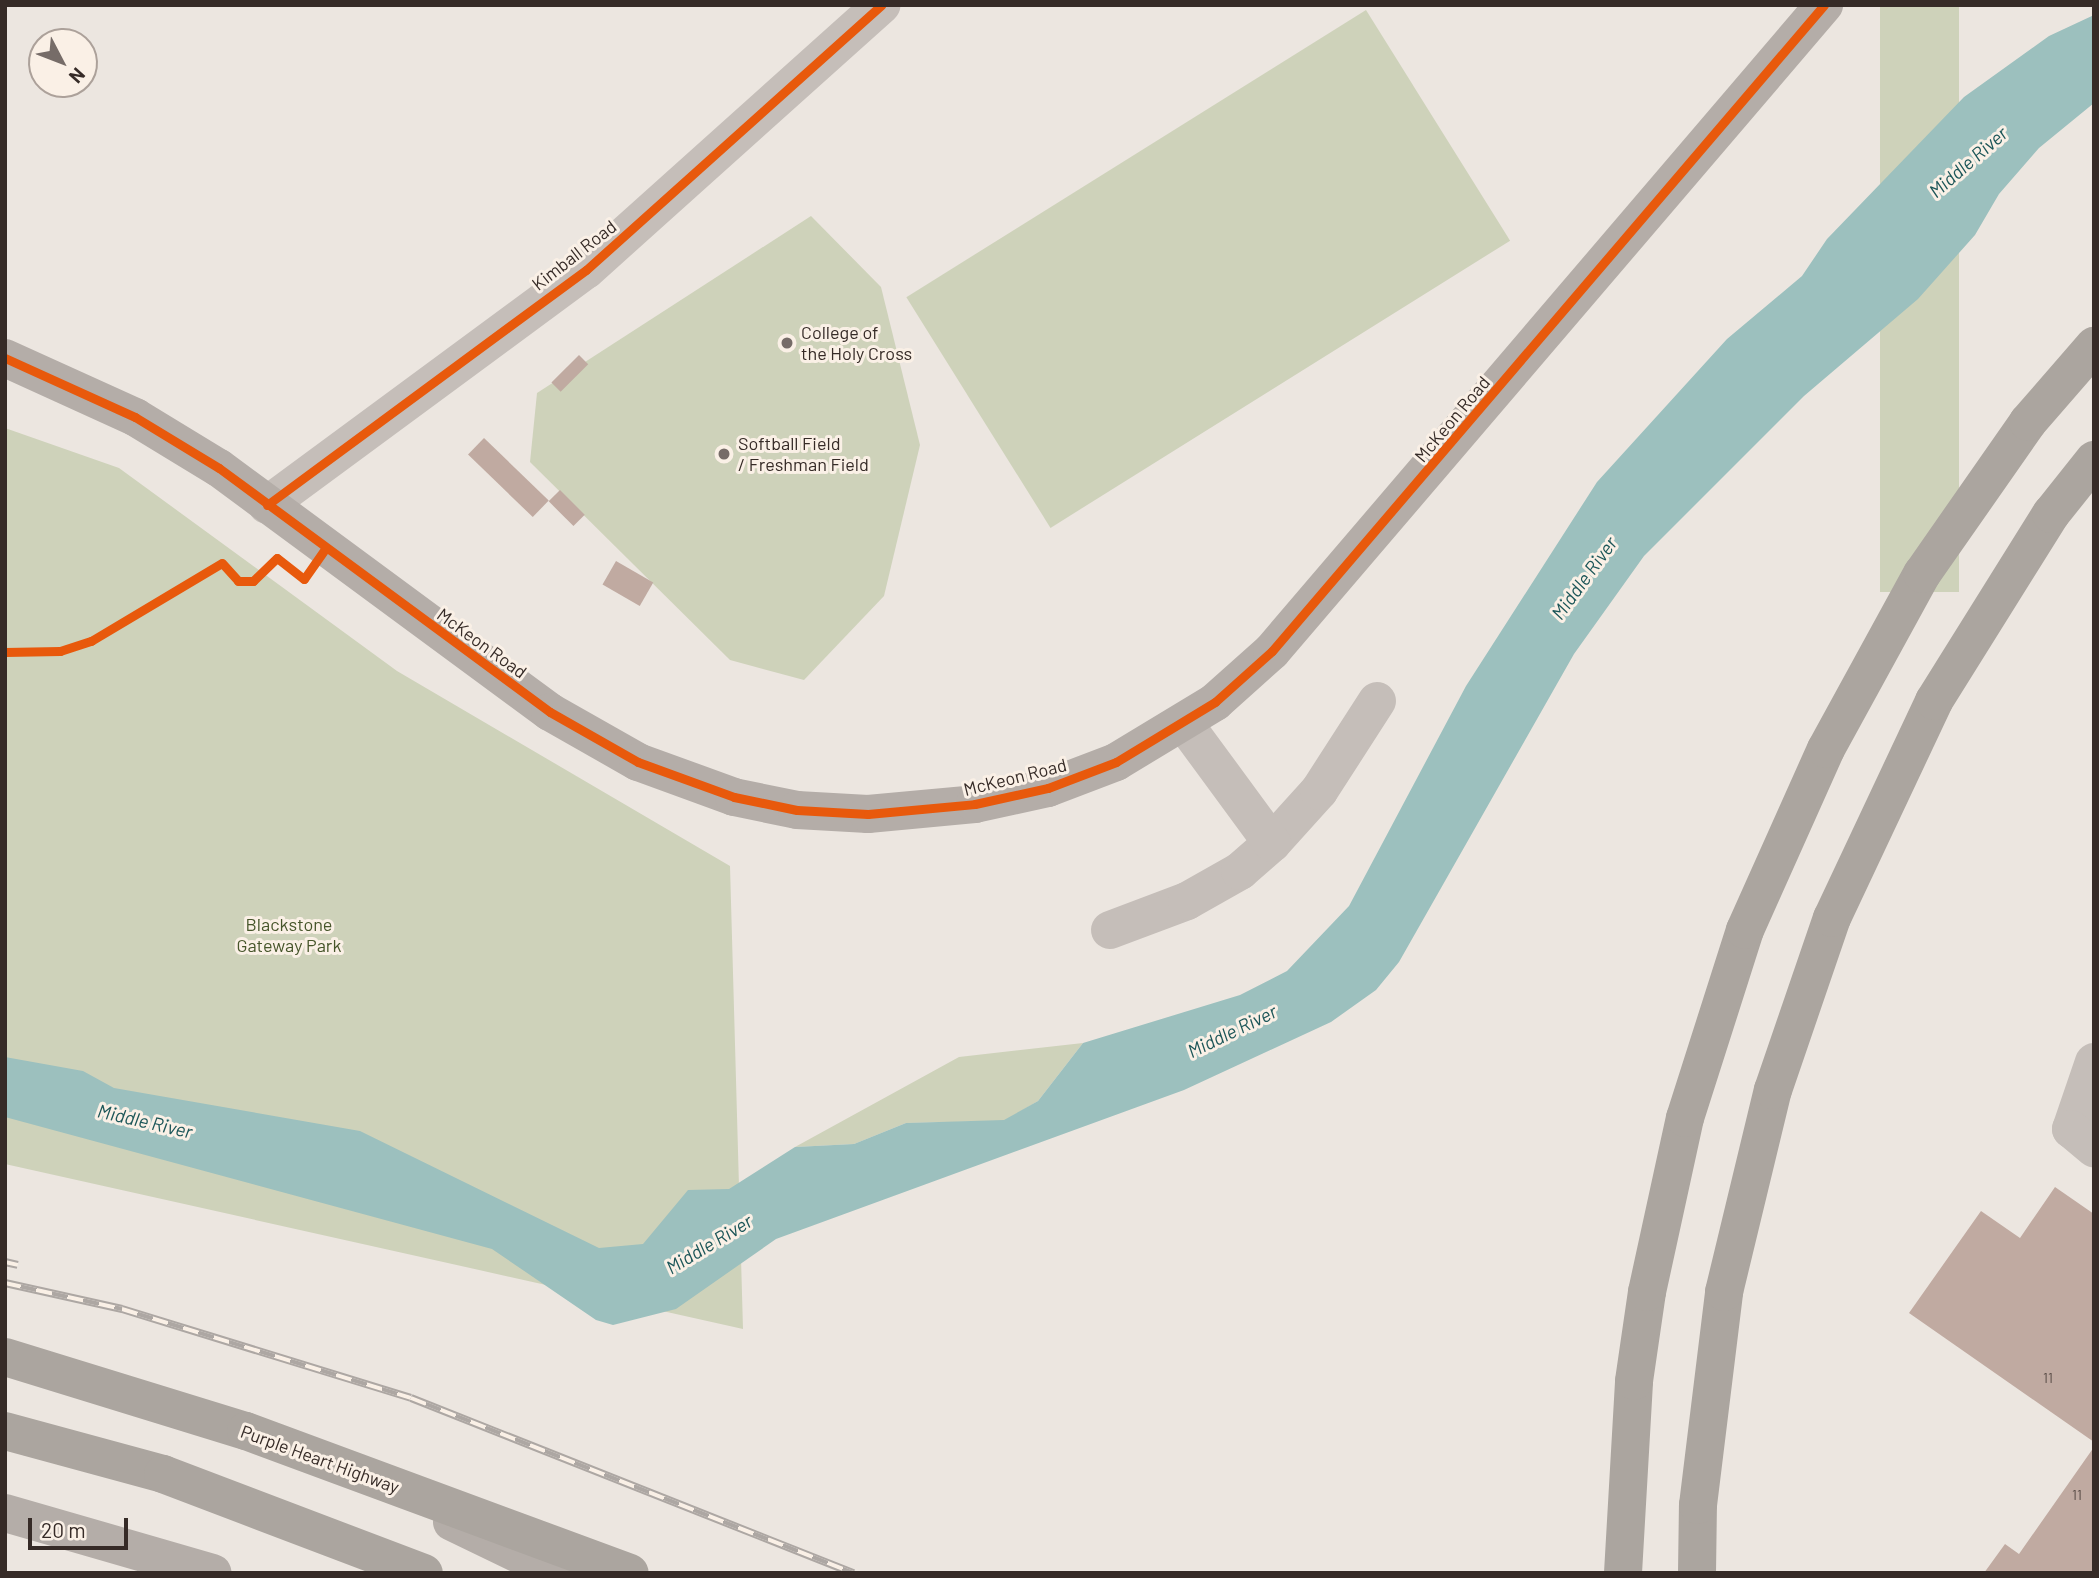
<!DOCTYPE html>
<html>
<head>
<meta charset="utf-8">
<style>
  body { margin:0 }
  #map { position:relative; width:2099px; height:1578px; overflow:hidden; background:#ece6e0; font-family:Barlow,sans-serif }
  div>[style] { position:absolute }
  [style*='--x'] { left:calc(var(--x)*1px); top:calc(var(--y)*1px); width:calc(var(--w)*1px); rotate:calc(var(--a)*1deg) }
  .green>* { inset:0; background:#ced2ba; transform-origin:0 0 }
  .water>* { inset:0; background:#9cc0be }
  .building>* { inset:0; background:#c0aaa1; transform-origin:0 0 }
  .minor>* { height:38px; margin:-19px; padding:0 19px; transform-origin:19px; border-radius:19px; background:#c5beb9 }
  .major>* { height:38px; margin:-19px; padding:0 19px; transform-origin:19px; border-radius:19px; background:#b4ada8 }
  .highway>* { height:38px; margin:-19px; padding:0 19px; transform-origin:19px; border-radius:19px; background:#aba59f }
  .rail>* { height:8px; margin-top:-4px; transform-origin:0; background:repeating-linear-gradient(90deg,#faf0e6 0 16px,#ada7a3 0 32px); box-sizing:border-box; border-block:2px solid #ada7a3 }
  .cycleway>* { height:9px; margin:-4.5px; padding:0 4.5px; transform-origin:4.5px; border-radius:4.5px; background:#e8590c }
  .dots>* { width:19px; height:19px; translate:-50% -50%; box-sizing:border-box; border:4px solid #faf0e6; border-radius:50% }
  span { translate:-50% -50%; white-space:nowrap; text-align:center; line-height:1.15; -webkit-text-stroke:6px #faf0e6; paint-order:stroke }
  .number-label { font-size:14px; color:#584b46 }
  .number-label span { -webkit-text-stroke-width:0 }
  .street-label { font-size:18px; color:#362b27 }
  .poi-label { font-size:18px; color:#362b27 }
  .left { translate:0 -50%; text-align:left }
  .park-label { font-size:18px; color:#46552a }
  .water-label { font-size:19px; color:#1c5658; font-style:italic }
  .frame { position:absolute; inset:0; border:7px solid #362b27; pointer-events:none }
  .north { position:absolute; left:28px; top:28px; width:70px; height:70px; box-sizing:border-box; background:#faf0e6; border:2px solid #aca19a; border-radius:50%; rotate:132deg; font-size:19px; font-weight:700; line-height:28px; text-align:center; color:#362b27 }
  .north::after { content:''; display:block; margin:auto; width:24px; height:32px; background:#766c68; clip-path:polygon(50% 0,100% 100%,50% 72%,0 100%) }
  .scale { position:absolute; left:28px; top:1518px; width:100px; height:32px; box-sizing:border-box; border:4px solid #362b27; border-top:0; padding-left:9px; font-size:21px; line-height:24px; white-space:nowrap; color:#362b27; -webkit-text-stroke:5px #faf0e6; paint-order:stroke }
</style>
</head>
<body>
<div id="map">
  <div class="green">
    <div style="left:1880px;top:5px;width:79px;height:587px"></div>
    <div style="left:1366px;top:10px;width:272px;height:542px;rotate:58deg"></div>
    <div style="clip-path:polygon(811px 216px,881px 287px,920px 445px,884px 596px,804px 680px,730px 660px,530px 462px,537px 393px)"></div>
    <div style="clip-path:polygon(5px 428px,119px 468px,397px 671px,730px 866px,743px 1329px,5px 1164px)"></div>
    <div style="clip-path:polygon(1083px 1043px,1038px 1101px,1004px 1121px,906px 1123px,854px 1144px,795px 1147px,959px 1057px)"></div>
  </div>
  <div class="water">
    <div style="clip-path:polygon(2094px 15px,2094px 103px,2039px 148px,1999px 194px,1975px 235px,1918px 299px,1804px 396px,1644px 556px,1574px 654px,1399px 962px,1376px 990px,1331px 1022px,1184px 1090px,776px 1239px,676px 1309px,613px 1325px,596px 1320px,492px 1249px,5px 1117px,5px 1057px,83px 1071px,114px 1088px,360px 1131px,599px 1248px,643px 1244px,688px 1190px,729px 1189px,795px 1147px,854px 1144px,906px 1123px,1004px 1120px,1038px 1101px,1083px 1043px,1240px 995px,1287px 971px,1349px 906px,1466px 686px,1597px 482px,1727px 339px,1802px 276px,1827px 239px,1964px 97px,2049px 36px)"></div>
  </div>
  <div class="building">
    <div style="left:579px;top:355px;width:13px;height:39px;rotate:45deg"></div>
    <div style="left:484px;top:438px;width:90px;height:23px;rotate:44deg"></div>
    <div style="left:560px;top:490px;width:35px;height:16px;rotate:45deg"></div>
    <div style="left:616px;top:561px;width:43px;height:27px;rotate:30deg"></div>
    <div style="clip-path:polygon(2055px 1187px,2094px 1214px,2094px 1442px,1909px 1313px,1981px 1211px,2020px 1238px)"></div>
    <div style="clip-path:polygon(2094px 1447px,2094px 1573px,1984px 1573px,2005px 1544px,2019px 1554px)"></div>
  </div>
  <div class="minor">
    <div style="--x:267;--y:505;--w:396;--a:-36.4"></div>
    <div style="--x:586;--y:270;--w:397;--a:-41.9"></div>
    <div style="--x:1272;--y:843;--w:70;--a:-47.9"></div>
    <div style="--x:1319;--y:791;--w:107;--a:-57.2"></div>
    <div style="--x:1110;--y:930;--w:82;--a:-20.6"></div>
    <div style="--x:1187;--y:901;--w:61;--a:-29.5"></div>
    <div style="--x:1240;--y:871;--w:43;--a:-41.2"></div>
    <div style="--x:1272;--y:843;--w:149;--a:-126.3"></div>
    <div style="--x:2094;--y:1062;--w:71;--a:108.9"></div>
    <div style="--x:2071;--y:1129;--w:30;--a:40"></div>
  </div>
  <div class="major">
    <div style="--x:5;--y:358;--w:143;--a:24.4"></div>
    <div style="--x:135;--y:417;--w:98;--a:31.3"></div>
    <div style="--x:219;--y:468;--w:411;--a:36.4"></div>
    <div style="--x:550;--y:712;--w:101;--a:29.6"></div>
    <div style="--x:638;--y:762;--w:102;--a:20"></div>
    <div style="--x:734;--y:797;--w:64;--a:11.7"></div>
    <div style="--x:797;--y:810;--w:71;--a:3.2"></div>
    <div style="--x:868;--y:814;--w:107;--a:-5.3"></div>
    <div style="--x:975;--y:804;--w:75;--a:-12.4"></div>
    <div style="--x:1048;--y:788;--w:73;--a:-20.9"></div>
    <div style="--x:1116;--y:762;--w:116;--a:-31.2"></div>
    <div style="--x:1215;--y:702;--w:76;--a:-41.8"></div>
    <div style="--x:1272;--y:651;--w:850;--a:-49.49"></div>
    <div style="--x:5;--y:1513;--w:216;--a:16.1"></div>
    <div style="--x:452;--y:1522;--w:118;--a:25.7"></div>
  </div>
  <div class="highway">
    <div style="--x:5;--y:1357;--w:252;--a:17.1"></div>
    <div style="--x:246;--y:1431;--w:409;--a:20.3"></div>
    <div style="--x:5;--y:1431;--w:164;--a:15.2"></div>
    <div style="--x:163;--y:1474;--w:279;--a:20.8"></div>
    <div style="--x:1623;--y:1573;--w:192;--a:-86.7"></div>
    <div style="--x:1634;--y:1381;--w:90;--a:-81.7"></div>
    <div style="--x:1647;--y:1292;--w:178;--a:-77.7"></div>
    <div style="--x:1685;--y:1118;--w:197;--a:-72.3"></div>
    <div style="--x:1745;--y:930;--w:198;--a:-65.9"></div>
    <div style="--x:1826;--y:749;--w:200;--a:-61.3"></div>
    <div style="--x:1922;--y:574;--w:185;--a:-55.1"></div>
    <div style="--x:2028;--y:422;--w:101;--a:-49"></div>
    <div style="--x:1697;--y:1573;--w:68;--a:-89.2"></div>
    <div style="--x:1698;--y:1505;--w:215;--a:-83"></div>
    <div style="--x:1724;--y:1292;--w:208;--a:-76.4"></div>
    <div style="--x:1773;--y:1090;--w:182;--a:-71.1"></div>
    <div style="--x:1832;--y:918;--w:240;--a:-64.8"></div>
    <div style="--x:1934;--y:701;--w:221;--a:-58"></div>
    <div style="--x:2051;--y:514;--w:69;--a:-51.5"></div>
  </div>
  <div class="rail">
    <div style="--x:5;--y:1262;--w:13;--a:13"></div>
    <div style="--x:5;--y:1283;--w:120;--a:12.5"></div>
    <div style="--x:122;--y:1309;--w:302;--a:17.1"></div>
    <div style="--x:411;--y:1398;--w:476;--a:21.6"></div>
  </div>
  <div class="cycleway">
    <div style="--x:5;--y:358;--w:143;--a:24.4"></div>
    <div style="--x:135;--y:417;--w:98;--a:31.3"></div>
    <div style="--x:219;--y:468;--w:411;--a:36.4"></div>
    <div style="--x:550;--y:712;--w:101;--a:29.6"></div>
    <div style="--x:638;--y:762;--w:102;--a:20"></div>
    <div style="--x:734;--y:797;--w:64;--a:11.7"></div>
    <div style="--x:797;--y:810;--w:71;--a:3.2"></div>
    <div style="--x:868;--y:814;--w:107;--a:-5.3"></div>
    <div style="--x:975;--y:804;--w:75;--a:-12.4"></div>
    <div style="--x:1048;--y:788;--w:73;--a:-20.9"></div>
    <div style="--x:1116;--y:762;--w:116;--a:-31.2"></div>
    <div style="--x:1215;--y:702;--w:76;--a:-41.8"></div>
    <div style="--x:1272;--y:651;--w:850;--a:-49.49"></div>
    <div style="--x:267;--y:505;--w:396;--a:-36.4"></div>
    <div style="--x:586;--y:270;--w:397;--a:-41.9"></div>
    <div style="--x:5;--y:652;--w:55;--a:-1"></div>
    <div style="--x:60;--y:651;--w:33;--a:-18"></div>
    <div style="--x:91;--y:641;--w:152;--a:-30.8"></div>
    <div style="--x:222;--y:563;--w:24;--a:48"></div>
    <div style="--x:238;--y:581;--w:15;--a:0"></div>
    <div style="--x:253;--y:581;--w:33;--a:-44"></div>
    <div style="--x:277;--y:558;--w:34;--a:38"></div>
    <div style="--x:304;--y:579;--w:38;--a:-55"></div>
  </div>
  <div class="dots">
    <div style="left:787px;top:343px;background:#766c68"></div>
    <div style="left:724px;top:454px;background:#766c68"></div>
  </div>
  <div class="number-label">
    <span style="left:2048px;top:1378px">11</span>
    <span style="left:2077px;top:1495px">11</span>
  </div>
  <div class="street-label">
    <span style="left:574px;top:255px;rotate:-38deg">Kimball Road</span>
    <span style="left:1452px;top:419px;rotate:-50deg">McKeon Road</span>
    <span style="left:482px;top:643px;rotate:36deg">McKeon Road</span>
    <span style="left:1015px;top:777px;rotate:-14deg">McKeon Road</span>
    <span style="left:320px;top:1459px;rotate:20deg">Purple Heart Highway</span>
  </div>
  <div class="poi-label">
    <span class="left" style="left:801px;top:343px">College of<br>the Holy Cross</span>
    <span class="left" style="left:738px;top:454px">Softball Field<br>/ Freshman Field</span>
  </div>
  <div class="park-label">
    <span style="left:289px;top:935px">Blackstone<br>Gateway Park</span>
  </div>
  <div class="water-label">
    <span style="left:1968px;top:162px;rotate:-41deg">Middle River</span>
    <span style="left:1584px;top:578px;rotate:-54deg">Middle River</span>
    <span style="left:1232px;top:1031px;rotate:-26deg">Middle River</span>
    <span style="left:145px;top:1121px;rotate:13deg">Middle River</span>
    <span style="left:709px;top:1244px;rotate:-31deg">Middle River</span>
  </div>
  <div class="frame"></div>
  <div class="north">N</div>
  <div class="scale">20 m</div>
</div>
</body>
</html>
